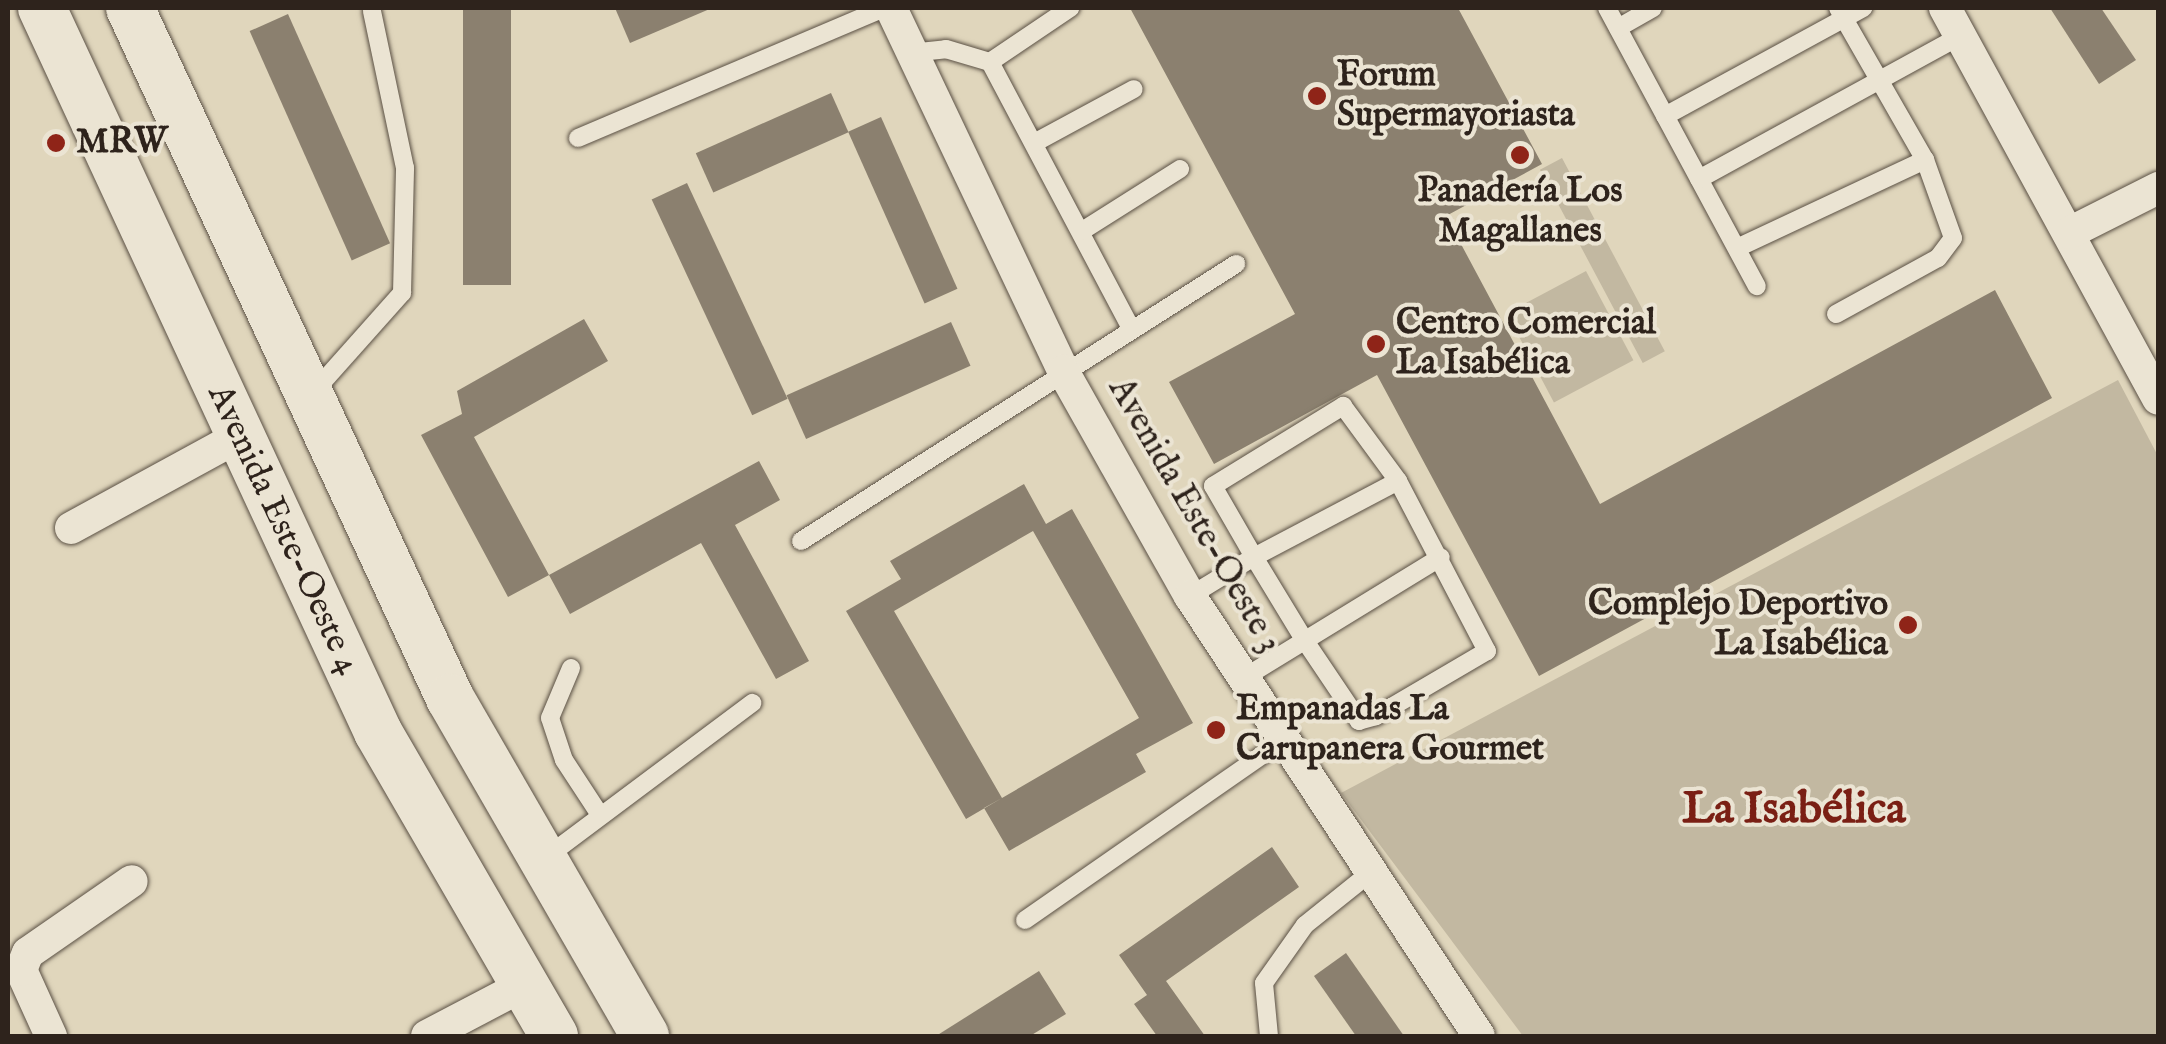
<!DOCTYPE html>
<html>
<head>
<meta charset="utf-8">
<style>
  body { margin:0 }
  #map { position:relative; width:2166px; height:1044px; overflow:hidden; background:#e0d6bc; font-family:"IM FELL English",serif }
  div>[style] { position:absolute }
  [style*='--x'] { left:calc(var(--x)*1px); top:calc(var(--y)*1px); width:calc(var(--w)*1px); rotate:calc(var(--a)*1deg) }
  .green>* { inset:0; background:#c2b8a1; transform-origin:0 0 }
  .building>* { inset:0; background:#8b806f; transform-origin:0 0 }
  .roads { filter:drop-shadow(0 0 2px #5a5044) drop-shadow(0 0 2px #5a5044) }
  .service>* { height:18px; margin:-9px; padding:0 9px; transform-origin:9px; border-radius:9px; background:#ebe4d3 }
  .minor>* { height:32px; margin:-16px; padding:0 16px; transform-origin:16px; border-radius:16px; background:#ebe4d3 }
  .secondary>* { height:48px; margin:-24px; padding:0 24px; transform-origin:24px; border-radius:24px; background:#ebe4d3 }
  .dots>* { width:28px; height:28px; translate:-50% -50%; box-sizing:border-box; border:5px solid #ebe4d3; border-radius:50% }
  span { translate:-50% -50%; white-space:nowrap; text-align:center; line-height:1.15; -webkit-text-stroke:8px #ebe4d3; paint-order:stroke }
  .poi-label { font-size:35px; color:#2e231c; font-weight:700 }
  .left { translate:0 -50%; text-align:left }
  .right { translate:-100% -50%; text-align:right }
  .street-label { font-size:35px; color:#2e231c }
  .district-label { font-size:45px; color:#7a1f14; font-weight:700 }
  .frame { position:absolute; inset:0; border:10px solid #2e231c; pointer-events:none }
</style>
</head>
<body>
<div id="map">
  <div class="green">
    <div style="left:1562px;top:158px;width:219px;height:25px;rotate:62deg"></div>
    <div style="left:1586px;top:271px;width:101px;height:90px;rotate:62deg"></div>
    <div style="clip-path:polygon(2118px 380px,2158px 456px,2158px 1036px,1523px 1036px,1341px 793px)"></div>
  </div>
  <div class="building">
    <div style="left:463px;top:8px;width:48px;height:277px"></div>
    <div style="clip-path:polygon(615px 8px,712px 8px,630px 43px)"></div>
    <div style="clip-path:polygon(1130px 8px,1458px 8px,1542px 164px,1446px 216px,1600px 504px,1995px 290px,2052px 398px,1539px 676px,1377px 375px,1214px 464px,1169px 382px,1295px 314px)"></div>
    <div style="clip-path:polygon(2050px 8px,2101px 8px,2136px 60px,2099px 84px)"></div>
    <div style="left:288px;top:14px;width:251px;height:42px;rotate:66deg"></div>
    <div style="left:831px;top:93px;width:43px;height:148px;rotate:66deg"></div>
    <div style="left:881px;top:117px;width:188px;height:36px;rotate:66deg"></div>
    <div style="left:687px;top:183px;width:238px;height:39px;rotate:65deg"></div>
    <div style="clip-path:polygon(584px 319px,608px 361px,474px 437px,549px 575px,508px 597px,421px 435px,462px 414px,457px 391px)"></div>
    <div style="left:951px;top:322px;width:48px;height:180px;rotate:66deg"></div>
    <div style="clip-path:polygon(759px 461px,780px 500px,735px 525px,809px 661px,776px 679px,701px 543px,570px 614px,549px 575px)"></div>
    <div style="clip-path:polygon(evenodd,1024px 484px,1046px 524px,1072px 509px,1193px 723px,1136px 754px,1146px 772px,1009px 851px,984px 808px,1002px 798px,966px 819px,846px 611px,901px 579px,890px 561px,1024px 484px,1033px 531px,1139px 718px,1002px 798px,894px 611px,1033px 531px)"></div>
    <div style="clip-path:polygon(1272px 847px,1299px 887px,1166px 981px,1205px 1036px,1157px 1036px,1134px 1004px,1147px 995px,1119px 955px)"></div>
    <div style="clip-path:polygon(1346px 953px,1404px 1036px,1356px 1036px,1314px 976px)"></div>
    <div style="clip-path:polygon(1039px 971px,1066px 1014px,1030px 1036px,936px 1036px)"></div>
  </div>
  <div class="roads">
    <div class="service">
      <div style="--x:1607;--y:8;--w:316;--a:61.7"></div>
      <div style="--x:1618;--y:28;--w:40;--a:-29.7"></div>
      <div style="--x:910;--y:53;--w:36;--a:-6"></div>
      <div style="--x:946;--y:49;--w:46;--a:16.5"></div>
      <div style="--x:990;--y:62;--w:297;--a:62.1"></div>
      <div style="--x:990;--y:62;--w:97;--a:-34"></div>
      <div style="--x:1665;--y:116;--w:226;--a:-28.6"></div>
      <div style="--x:578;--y:138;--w:332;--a:-23"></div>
      <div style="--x:1036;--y:142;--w:111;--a:-28.4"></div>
      <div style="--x:1699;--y:179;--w:298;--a:-28.7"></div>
      <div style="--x:1082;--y:231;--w:116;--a:-32.3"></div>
      <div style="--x:1737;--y:248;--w:208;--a:-25.1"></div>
      <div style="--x:1836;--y:314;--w:116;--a:-28.8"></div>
      <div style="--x:1938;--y:258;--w:25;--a:-53"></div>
      <div style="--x:1953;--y:238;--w:83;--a:-109.7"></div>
      <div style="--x:1925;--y:160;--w:175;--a:-119.8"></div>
      <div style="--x:311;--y:395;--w:137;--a:-48.3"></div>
      <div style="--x:402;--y:293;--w:125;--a:-88.6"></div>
      <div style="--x:405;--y:168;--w:160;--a:-101.9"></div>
      <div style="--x:801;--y:541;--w:516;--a:-32.49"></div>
      <div style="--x:1190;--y:596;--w:75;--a:-31.4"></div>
      <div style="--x:1254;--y:557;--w:163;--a:-27.8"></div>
      <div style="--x:1398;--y:481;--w:192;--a:62.4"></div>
      <div style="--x:1487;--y:651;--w:129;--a:149.6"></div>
      <div style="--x:1376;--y:716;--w:18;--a:164"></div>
      <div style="--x:1359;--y:721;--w:97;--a:-124"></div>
      <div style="--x:1305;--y:641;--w:98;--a:-121.3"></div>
      <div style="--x:1254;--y:557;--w:82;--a:-120"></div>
      <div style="--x:1213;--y:486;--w:153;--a:-31.6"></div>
      <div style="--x:1343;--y:406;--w:93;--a:53.7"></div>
      <div style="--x:571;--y:668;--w:54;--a:112.8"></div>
      <div style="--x:550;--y:718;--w:44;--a:71.6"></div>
      <div style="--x:564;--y:760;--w:62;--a:56.8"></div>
      <div style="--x:1242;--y:679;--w:233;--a:-31.5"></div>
      <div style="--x:545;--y:858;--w:259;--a:-36.8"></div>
      <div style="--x:1025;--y:920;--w:314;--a:-34.8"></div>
      <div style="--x:1269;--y:1036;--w:53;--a:-95.4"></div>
      <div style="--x:1264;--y:983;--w:71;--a:-54.7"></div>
      <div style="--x:1305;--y:925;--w:83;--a:-38.7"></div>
    </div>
    <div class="minor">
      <div style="--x:891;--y:8;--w:402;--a:64.6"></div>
      <div style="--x:1063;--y:371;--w:258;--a:60.6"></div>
      <div style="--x:1190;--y:596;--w:526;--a:56.7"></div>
      <div style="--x:1945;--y:8;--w:445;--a:61.4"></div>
      <div style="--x:2069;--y:233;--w:100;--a:-26.8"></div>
      <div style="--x:71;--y:528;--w:190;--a:-28.6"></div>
      <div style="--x:51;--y:1036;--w:72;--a:-114.4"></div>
      <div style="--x:21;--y:970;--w:18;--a:-68"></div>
      <div style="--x:28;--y:953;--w:126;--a:-34.7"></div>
      <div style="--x:427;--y:1036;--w:110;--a:-27.7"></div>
    </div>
    <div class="secondary">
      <div style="--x:42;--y:8;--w:798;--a:65.1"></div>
      <div style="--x:378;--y:732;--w:351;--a:59.9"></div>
      <div style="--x:130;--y:8;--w:761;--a:65.12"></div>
      <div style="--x:450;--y:698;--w:390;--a:60"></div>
    </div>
  </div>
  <div class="dots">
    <div style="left:1317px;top:96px;background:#8f2418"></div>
    <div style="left:56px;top:143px;background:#8f2418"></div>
    <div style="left:1520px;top:155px;background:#8f2418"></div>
    <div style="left:1376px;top:344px;background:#8f2418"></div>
    <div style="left:1908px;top:625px;background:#8f2418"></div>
    <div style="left:1216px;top:730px;background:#8f2418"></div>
  </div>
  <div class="poi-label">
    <span class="left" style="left:1337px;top:96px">Forum<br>Supermayoriasta</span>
    <span class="left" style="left:76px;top:143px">MRW</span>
    <span style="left:1520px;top:212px">Panadería Los<br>Magallanes</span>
    <span class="left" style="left:1396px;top:344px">Centro Comercial<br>La Isabélica</span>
    <span class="right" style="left:1888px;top:625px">Complejo Deportivo<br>La Isabélica</span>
    <span class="left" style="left:1236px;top:730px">Empanadas La<br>Carupanera Gourmet</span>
  </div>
  <div class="street-label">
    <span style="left:1194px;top:516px;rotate:60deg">Avenida Este-Oeste 3</span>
    <span style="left:283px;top:530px;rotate:65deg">Avenida Este-Oeste 4</span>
  </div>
  <div class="district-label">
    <span style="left:1794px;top:810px">La Isabélica</span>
  </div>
  <div class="frame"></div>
</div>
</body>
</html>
